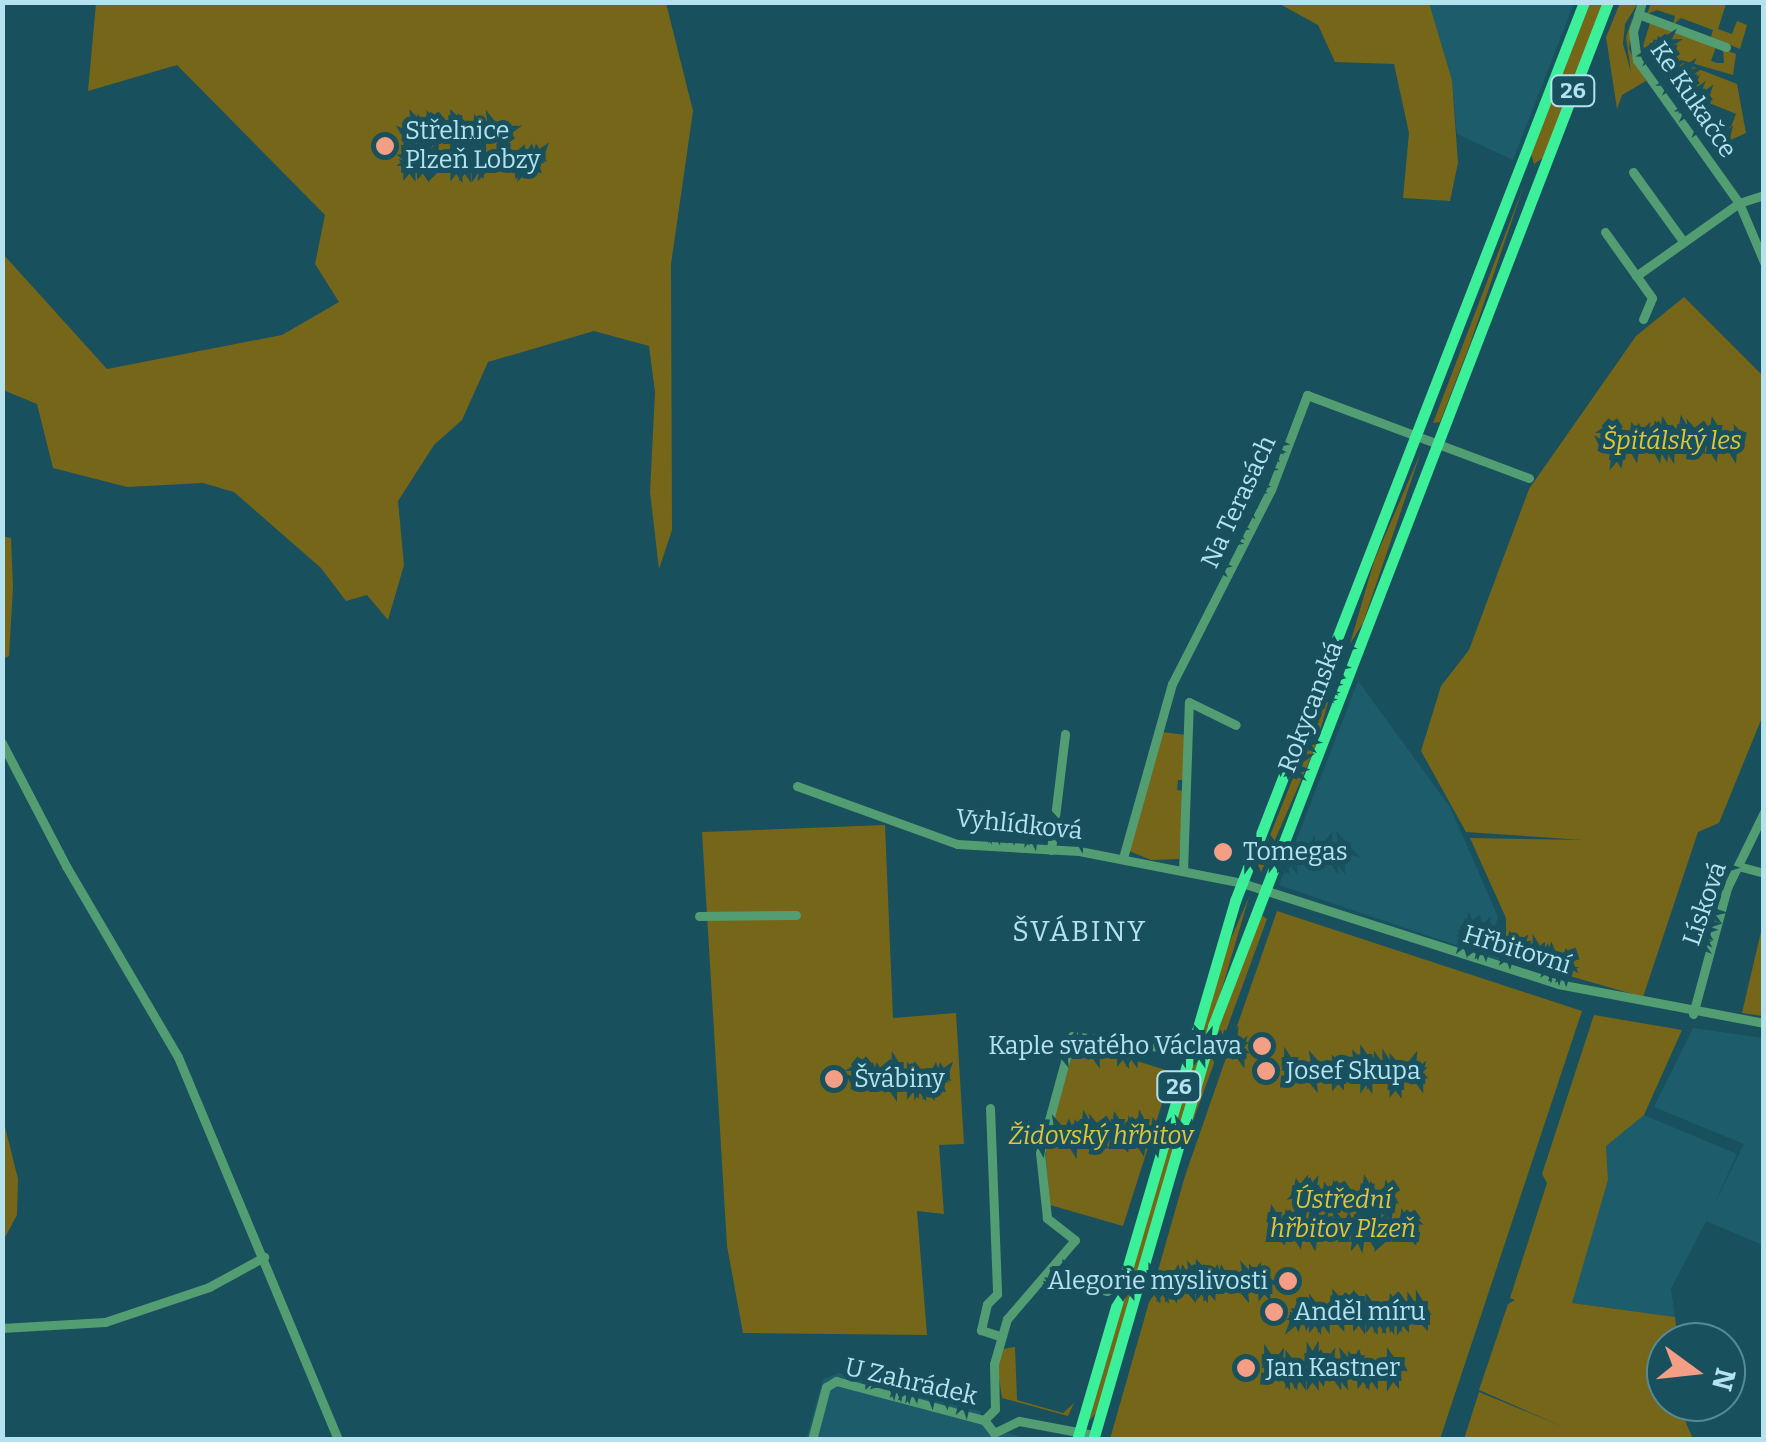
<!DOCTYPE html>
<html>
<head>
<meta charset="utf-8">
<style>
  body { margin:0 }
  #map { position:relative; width:1766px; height:1442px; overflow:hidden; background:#18505d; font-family:Bitter,serif }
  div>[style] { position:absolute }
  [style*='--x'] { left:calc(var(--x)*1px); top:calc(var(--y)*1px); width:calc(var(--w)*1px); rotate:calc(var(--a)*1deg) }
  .built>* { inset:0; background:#1d5d6b }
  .green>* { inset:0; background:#766619 }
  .minor>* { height:9px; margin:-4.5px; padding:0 4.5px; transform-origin:4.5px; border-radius:4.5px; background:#539d72 }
  .major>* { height:11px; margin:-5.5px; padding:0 5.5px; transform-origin:5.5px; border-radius:5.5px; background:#3bf098 }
  .dots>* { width:28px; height:28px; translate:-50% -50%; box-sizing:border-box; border:5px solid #18505d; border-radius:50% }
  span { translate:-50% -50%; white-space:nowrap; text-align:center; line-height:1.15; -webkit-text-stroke:10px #18505d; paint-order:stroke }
  .shield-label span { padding:2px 8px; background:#18505d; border:2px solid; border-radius:8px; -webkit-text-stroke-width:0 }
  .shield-label { font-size:22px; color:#b4e2ef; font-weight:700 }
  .street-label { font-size:25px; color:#b4e2ef }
  .poi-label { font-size:25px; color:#b4e2ef }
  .left { translate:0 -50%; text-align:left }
  .right { translate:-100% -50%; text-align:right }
  .park-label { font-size:25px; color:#e2c437; font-style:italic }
  .neighbourhood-label { font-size:28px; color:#b4e2ef; letter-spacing:2.5px }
  .frame { position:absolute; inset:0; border:5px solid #b4e2ef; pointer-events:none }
  .north { position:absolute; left:1646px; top:1322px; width:100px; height:100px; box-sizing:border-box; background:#18505d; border:2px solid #568a97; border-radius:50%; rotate:105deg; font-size:28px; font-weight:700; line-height:40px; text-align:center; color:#b4e2ef }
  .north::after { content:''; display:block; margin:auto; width:35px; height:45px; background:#f49e86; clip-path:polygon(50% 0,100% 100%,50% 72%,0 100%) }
</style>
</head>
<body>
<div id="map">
  <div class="built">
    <div style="clip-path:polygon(1429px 3px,1574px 3px,1513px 160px,1457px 134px,1452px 80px)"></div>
    <div style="clip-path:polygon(1358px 681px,1450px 807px,1499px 919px,1499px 960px,1279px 885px)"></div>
    <div style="clip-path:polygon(1693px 1028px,1763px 1038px,1763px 1245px,1706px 1221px,1671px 1289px,1675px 1317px,1571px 1303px,1608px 1180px,1606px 1146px,1620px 1129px,1644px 1115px,1737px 1154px,1711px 1211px,1744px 1144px,1654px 1107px)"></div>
    <div style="clip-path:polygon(839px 1373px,980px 1411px,985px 1426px,1028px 1439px,806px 1440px,823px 1379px)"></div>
  </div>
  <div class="green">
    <div style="clip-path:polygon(96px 3px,666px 3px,693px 111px,671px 264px,672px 530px,659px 569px,650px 492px,655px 392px,649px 346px,594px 331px,488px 362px,462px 420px,434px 445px,398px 501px,404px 565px,388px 620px,367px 595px,346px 601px,321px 568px,234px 492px,203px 483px,127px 487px,53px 468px,37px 404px,3px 390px,3px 254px,107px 369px,282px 335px,339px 302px,315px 264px,325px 215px,177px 65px,88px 91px)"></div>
    <div style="clip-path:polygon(1278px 3px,1429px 3px,1452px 80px,1458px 163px,1450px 201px,1403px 198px,1409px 133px,1394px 64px,1335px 62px,1318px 25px)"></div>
    <div style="clip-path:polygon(1590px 3px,1603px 3px,1543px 158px,1534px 164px,1531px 154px)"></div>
    <div style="clip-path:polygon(1620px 3px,1638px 3px,1625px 24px,1623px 44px,1631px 72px,1626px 37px,1632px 19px,1629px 49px,1646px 81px,1622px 95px,1617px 109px,1606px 37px)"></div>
    <div style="clip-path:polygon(1651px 3px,1726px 4px,1718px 29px,1732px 34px,1737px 21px,1747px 25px,1740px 49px,1711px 37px,1713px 30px,1681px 18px,1673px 25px,1675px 16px,1657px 10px,1647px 14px)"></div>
    <div style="clip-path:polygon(1650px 23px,1716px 47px,1711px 61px,1717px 63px,1724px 63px,1723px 49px,1736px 54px,1733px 75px,1681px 60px,1660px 72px,1643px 46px)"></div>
    <div style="clip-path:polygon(1683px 63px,1737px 84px,1746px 133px,1715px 147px,1707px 133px,1717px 122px,1731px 127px,1736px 114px,1707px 102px,1711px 92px,1694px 85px,1688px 101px,1704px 107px,1701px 116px,1715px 121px,1703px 130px,1664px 77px)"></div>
    <div style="clip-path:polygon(1524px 185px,1470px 344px,1440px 422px,1433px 423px)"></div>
    <div style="clip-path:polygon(1684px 297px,1763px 376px,1763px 715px,1719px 823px,1698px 832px,1643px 997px,1506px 958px,1506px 918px,1470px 838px,1583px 840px,1466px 832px,1421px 751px,1441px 686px,1469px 650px,1529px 489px,1636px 336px)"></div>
    <div style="clip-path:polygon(1421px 452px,1363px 623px,1350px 644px,1374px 561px)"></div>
    <div style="clip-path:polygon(2px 536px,11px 538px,13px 587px,9px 656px,3px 659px)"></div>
    <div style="clip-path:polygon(1340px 661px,1315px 748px,1261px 872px,1258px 865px)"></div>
    <div style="clip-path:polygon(1162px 732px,1186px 735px,1184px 780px,1178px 780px,1177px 790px,1184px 791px,1179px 859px,1151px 860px,1127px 850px)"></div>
    <div style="clip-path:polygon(885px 825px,893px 1018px,956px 1013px,964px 1144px,939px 1145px,944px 1214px,917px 1211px,927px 1335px,743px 1333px,727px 1246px,702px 832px)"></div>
    <div style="clip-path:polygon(1249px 897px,1097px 1412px,1089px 1421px,1222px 959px)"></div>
    <div style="clip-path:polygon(1277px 911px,1582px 1011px,1440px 1439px,1110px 1439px,1185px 1176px)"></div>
    <div style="clip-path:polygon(1260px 914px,1267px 919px,1183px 1148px,1214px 1037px)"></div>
    <div style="clip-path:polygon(1763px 923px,1764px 1016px,1763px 1016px,1742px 1013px)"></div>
    <div style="clip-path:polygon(1594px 1015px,1682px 1030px,1644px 1115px,1606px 1146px,1608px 1180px,1572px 1303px,1675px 1317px,1678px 1342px,1666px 1342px,1666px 1402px,1677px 1402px,1693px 1439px,1464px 1439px,1479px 1392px,1566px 1428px,1479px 1390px,1508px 1304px,1515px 1300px,1510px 1298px,1547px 1183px,1542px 1174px)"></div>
    <div style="clip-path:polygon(1076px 1042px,1172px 1072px,1123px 1226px,1050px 1205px,1045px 1148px)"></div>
    <div style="clip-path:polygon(3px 1119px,18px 1179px,17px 1215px,3px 1241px)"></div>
    <div style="clip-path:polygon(1015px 1347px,1017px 1400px,1063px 1413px,1074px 1403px,1068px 1416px,1002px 1398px,997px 1365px,1002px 1349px)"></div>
  </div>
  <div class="minor">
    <div style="--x:1642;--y:2;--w:31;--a:107"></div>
    <div style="--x:1633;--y:32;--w:28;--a:82"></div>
    <div style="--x:1637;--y:60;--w:176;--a:54.5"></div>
    <div style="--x:1739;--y:203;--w:64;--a:67"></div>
    <div style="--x:1638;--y:14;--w:94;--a:20.6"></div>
    <div style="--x:1633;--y:172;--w:85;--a:54.1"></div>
    <div style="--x:1605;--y:232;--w:81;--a:54.5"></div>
    <div style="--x:1652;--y:298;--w:23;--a:113"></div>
    <div style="--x:1636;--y:276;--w:126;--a:-35.3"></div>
    <div style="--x:1739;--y:203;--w:26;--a:-18"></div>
    <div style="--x:2;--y:743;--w:139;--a:62.5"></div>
    <div style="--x:66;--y:866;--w:221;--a:59.6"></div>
    <div style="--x:178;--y:1057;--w:415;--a:67.3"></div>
    <div style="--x:797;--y:786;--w:170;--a:19.9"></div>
    <div style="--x:957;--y:844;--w:122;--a:3.3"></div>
    <div style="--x:1079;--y:851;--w:166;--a:11.1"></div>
    <div style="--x:1242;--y:883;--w:332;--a:17.7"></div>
    <div style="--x:1558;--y:984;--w:210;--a:10.7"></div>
    <div style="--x:1051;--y:850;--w:117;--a:-83.1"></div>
    <div style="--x:1123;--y:858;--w:181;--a:-74.3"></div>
    <div style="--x:1172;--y:684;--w:218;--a:-63"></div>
    <div style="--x:1271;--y:490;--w:102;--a:-69.2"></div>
    <div style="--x:1307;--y:395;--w:237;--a:20.5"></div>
    <div style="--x:1738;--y:866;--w:27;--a:15"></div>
    <div style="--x:1183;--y:871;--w:169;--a:-88"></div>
    <div style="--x:1189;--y:702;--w:52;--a:26.1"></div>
    <div style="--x:699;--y:916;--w:97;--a:-0.6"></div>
    <div style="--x:1693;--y:1014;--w:131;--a:-74.9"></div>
    <div style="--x:1727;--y:888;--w:85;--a:-64"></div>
    <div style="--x:990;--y:1108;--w:186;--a:87.8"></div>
    <div style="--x:997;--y:1294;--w:14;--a:135"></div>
    <div style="--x:987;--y:1304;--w:27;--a:103"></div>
    <div style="--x:981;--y:1330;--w:19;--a:18"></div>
    <div style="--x:1045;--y:1278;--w:63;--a:11.8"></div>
    <div style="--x:1107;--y:1291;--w:18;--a:-29"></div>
    <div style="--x:2;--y:1328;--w:103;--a:-3.3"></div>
    <div style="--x:105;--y:1322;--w:110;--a:-18.6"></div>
    <div style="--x:209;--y:1287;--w:63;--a:-28.6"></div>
    <div style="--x:995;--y:1409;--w:45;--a:-91.3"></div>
    <div style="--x:994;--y:1364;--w:47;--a:-73.9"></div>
    <div style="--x:1007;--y:1319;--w:104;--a:-49.3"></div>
    <div style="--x:1075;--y:1240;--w:36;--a:-142"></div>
    <div style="--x:1047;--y:1218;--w:65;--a:-96.1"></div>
    <div style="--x:1040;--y:1153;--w:121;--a:-74.7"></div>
    <div style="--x:1072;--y:1036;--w:112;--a:7.2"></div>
    <div style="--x:995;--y:1409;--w:16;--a:135"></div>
    <div style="--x:984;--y:1420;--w:16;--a:52"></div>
    <div style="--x:994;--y:1433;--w:28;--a:-26"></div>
    <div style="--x:1019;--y:1421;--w:76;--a:10.6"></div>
    <div style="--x:812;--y:1440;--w:55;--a:-75.2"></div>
    <div style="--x:826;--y:1387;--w:12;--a:-31"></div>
    <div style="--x:836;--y:1381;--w:153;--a:14.8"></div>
  </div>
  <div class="major">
    <div style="--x:1077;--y:1440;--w:562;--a:-73.66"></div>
    <div style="--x:1235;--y:901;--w:964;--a:-68.78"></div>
    <div style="--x:1093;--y:1440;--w:431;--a:-73.8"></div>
    <div style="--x:1213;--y:1026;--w:1098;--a:-68.91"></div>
  </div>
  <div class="dots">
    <div style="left:385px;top:146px;background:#f49e86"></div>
    <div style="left:1223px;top:852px;background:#f49e86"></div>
    <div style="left:1262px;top:1046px;background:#f49e86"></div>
    <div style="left:1266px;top:1071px;background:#f49e86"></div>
    <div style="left:834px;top:1079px;background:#f49e86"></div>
    <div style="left:1288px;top:1281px;background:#f49e86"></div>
    <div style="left:1274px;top:1312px;background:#f49e86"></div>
    <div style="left:1246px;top:1368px;background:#f49e86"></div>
  </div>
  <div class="shield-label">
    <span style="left:1573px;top:91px">26</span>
    <span style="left:1179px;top:1087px">26</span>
  </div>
  <div class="street-label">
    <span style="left:1693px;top:100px;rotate:56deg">Ke Kukačce</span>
    <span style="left:1239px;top:502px;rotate:-65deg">Na Terasách</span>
    <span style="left:1311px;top:707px;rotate:-69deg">Rokycanská</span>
    <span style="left:1019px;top:825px;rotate:6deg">Vyhlídková</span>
    <span style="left:1705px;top:904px;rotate:-71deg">Lísková</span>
    <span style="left:1517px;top:950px;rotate:17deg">Hřbitovní</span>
    <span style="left:911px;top:1382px;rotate:13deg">U Zahrádek</span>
  </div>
  <div class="poi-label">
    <span class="left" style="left:405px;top:146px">Střelnice<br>Plzeň Lobzy</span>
    <span class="left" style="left:1243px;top:852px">Tomegas</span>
    <span class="right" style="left:1242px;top:1046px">Kaple svatého Václava</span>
    <span class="left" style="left:1286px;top:1071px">Josef Skupa</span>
    <span class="left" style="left:854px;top:1079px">Švábiny</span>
    <span class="right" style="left:1268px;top:1281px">Alegorie myslivosti</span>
    <span class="left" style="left:1294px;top:1312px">Anděl míru</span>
    <span class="left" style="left:1266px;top:1368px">Jan Kastner</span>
  </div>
  <div class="park-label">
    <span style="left:1672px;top:441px">Špitálský les</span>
    <span style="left:1101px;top:1136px">Židovský hřbitov</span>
    <span style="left:1343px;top:1215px">Ústřední<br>hřbitov Plzeň</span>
  </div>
  <div class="neighbourhood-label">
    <span style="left:1080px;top:932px">ŠVÁBINY</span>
  </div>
  <div class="frame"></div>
  <div class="north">N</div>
</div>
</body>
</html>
